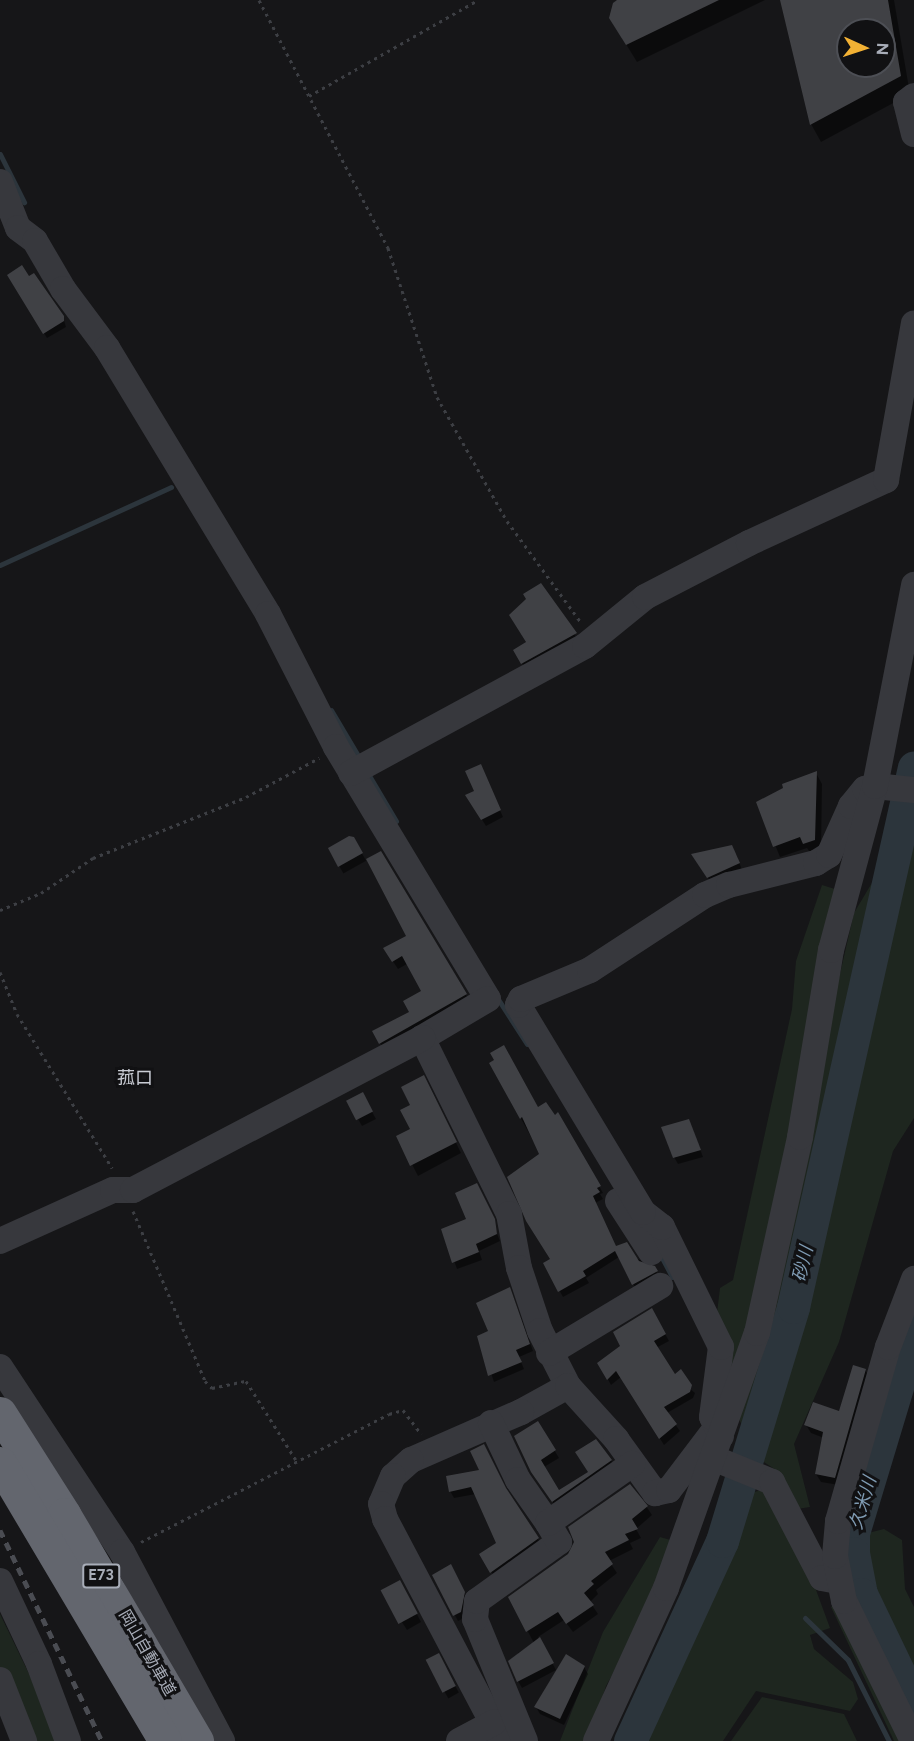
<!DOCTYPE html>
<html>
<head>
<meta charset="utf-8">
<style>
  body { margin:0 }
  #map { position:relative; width:914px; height:1741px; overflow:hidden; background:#161618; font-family:Figtree,"Noto Sans JP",sans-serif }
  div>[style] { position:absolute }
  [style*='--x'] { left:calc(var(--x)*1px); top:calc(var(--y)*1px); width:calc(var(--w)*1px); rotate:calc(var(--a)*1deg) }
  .green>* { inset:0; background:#1e261f }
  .shadow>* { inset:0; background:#0007; transform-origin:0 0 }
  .stream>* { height:5px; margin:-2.5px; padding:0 2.5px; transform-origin:2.5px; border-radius:2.5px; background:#2c353c }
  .river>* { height:33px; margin:-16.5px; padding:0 16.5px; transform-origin:16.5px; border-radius:16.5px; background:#2c353c }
  .building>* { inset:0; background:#404145; transform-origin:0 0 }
  .path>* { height:3px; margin-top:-1.5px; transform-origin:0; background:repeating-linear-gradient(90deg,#3d3f44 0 3px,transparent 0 7.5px) }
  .minor>* { height:26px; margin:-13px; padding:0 13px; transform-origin:13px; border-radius:13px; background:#37383d }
  .highway>* { height:33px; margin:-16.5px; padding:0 16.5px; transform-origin:16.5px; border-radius:16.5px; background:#63666e }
  .rail>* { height:4.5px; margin-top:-2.25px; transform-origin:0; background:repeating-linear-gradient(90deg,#4a4c52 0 8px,transparent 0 14px) }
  span { translate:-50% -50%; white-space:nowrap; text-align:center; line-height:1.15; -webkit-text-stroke:6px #111113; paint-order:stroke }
  .shield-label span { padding:2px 4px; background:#111113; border:2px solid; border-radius:4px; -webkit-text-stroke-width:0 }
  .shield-label { font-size:15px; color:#a8adb8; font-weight:700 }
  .street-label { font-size:16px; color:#a8adb8 }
  .neighbourhood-label { font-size:18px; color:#c9ccd4 }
  .water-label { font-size:18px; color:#7f9bb3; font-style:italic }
  .north { position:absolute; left:836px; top:18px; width:60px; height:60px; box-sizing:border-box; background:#111113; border:2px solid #4d4f55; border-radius:50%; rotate:93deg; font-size:16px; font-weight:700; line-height:24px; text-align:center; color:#a8adb8 }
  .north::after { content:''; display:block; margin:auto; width:21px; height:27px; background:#f2b134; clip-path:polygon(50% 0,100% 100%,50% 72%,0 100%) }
</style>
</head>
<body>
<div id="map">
  <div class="green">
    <div style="clip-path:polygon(914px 812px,914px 1118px,893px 1151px,839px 1342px,794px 1444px,810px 1507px,797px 1509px,782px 1474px,758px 1458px,738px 1417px,854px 913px)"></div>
    <div style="clip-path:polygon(822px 885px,838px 890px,793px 1137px,729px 1395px,717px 1313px,720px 1288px,733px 1280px,792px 1009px,796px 961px)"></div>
    <div style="clip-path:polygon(765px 1489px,812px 1579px,830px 1628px,810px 1635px,814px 1649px,853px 1682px,858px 1699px,850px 1711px,756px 1691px,723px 1741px,647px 1741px,692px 1646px,740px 1508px,747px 1494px)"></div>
    <div style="clip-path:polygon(884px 1529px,902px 1540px,905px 1589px,914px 1607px,914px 1687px,864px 1589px,861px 1553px,868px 1533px)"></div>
    <div style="clip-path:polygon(660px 1537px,674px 1541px,634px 1635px,606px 1686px,590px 1735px,587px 1741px,560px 1741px,603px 1632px)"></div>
    <div style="clip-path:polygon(838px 1602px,905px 1741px,894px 1741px,831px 1607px)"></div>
    <div style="clip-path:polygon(0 1614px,31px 1678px,55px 1741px,28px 1741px,0 1670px)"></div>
    <div style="clip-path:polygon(762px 1697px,844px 1714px,857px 1741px,731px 1741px)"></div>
  </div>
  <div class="shadow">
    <div style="clip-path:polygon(620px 0,765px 0,637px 62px,621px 36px)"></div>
    <div style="clip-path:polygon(evenodd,782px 0,894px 0,910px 94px,821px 142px,811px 124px,782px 0,848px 30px,884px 30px,884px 66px,848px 66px,848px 30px)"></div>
    <div style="clip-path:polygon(9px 275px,28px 278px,63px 317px,66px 327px,47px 338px)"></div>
    <div style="clip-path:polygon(540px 585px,582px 645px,529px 674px,521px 661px)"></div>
    <div style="clip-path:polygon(481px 766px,503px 817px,486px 826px,467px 796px,476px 791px)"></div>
    <div style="clip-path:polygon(816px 773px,822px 784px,821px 851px,811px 854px,807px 848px,780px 857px,758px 803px)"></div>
    <div style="left:354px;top:839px;width:25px;height:26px;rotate:61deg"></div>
    <div style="clip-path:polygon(380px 853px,471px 1003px,385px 1051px,380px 1043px,411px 1013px,423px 992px,407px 964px,398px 969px,390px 957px,408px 936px)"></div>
    <div style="clip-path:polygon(736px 854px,742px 870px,712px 884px,697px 861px)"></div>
    <div style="clip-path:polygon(491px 1064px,537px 1108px,554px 1117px,558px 1115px,603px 1193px,600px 1194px,603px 1199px,595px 1203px,616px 1248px,654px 1267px,660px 1279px,637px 1291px,619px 1257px,586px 1278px,589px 1283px,563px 1297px,545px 1264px,552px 1260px,541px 1155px)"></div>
    <div style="clip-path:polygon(429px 1088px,461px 1153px,418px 1176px,398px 1137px,412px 1130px,412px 1106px)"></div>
    <div style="clip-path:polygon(348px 1101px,366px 1101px,376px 1119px,362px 1126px)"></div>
    <div style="clip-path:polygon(692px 1128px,703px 1157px,678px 1164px,674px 1157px)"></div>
    <div style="clip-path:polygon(480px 1192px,500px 1241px,479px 1251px,482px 1260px,457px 1269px,443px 1230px,468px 1219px)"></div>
    <div style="clip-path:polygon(513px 1296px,533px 1351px,519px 1357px,524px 1369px,494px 1382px,479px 1337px,490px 1332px)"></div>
    <div style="clip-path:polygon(652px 1310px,669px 1341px,656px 1348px,675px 1376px,695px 1393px,693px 1398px,667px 1413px,680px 1431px,664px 1445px,621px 1377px,611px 1385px,599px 1363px,622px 1347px)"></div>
    <div style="clip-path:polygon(865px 1370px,870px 1378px,839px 1485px,821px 1482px,816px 1474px,824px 1438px,811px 1433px,806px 1425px,840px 1413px)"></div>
    <div style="clip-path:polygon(538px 1423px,559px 1458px,544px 1467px,558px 1492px,611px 1460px,615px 1467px,557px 1508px,537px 1480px)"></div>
    <div style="clip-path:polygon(481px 1471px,507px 1493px,542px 1545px,495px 1578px,481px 1554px,498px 1544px,476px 1494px,454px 1498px,450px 1491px)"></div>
    <div style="clip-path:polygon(646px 1506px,652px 1515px,636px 1529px,641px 1538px,630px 1543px,633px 1549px,609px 1561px,617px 1573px,596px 1590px,598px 1594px,590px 1602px,598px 1614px,573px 1632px,564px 1620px,538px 1637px,556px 1670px,522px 1688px,518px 1681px,518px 1653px,534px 1643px,510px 1598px)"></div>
    <div style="clip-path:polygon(450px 1566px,468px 1599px,464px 1618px,458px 1621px,434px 1576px)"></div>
    <div style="clip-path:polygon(400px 1582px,421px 1622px,407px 1630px,383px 1592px)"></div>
    <div style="left:438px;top:1655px;width:43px;height:12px;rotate:61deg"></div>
    <div style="clip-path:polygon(584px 1667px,588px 1674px,564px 1725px,540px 1714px,536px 1707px)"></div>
  </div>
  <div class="stream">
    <div style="--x:0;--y:154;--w:54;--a:63.4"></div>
    <div style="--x:0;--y:565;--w:188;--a:-24.5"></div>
    <div style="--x:331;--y:710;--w:57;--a:59.4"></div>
    <div style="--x:367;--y:772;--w:57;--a:59.4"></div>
    <div style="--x:496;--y:996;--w:57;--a:57.1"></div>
    <div style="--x:660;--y:1254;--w:26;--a:62"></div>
    <div style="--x:805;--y:1618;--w:60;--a:44.3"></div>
    <div style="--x:848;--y:1660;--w:91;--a:63.2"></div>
  </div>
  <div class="river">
    <div style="--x:914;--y:1331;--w:211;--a:106.8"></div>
    <div style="--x:853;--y:1533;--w:20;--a:90"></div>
    <div style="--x:853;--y:1553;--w:42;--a:79"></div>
    <div style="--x:861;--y:1594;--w:122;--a:64.3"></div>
    <div style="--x:630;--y:1741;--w:220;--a:-65.3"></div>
    <div style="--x:722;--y:1541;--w:245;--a:-73.1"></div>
    <div style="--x:793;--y:1307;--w:553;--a:-77.37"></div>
  </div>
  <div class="building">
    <div style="clip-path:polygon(617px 0,719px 0,626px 45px,609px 18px,613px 3px)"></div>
    <div style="clip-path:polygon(evenodd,780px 0,888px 0,901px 76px,810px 125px,780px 0,848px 30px,884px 30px,884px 66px,848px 66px,848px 30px)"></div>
    <div style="clip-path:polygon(22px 265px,29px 276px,34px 273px,64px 316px,64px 321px,43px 334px,7px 275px)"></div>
    <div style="clip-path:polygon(541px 583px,577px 633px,521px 664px,513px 650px,526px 642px,509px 615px,526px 599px,523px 594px)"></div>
    <div style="clip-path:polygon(481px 764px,501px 810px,481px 820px,465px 795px,474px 791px,465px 771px)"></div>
    <div style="clip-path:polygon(817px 771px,815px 840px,803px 844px,800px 837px,773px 847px,756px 802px,783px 788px,782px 784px)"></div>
    <div style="clip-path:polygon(349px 836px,354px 837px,363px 853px,338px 867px,328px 848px)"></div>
    <div style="clip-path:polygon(732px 845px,740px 863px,707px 878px,691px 854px)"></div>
    <div style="clip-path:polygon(381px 851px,467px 994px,379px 1044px,372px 1031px,409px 1012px,403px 1001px,421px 991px,402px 956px,392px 962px,383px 948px,406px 936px,366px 859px)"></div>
    <div style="clip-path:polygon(504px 1045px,538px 1107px,546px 1102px,555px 1115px,558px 1112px,601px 1186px,597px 1188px,600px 1192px,593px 1196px,616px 1246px,627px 1242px,639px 1261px,655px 1266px,658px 1271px,632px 1285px,615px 1251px,583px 1271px,586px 1276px,558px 1292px,543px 1263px,550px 1259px,526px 1221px,507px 1177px,539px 1154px,522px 1117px,520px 1119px,489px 1063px,494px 1060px,490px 1053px)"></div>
    <div style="clip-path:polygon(424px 1075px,457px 1142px,410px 1166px,396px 1136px,410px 1129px,400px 1110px,410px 1105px,401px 1087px)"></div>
    <div style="left:363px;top:1092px;width:22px;height:19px;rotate:63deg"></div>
    <div style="clip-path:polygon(689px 1119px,701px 1150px,673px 1158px,661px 1127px)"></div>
    <div style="clip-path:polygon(477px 1183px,495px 1219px,497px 1234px,476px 1244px,479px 1252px,452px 1263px,441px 1229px,466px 1219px,455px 1193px)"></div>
    <div style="clip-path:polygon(510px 1287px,530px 1344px,516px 1350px,522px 1362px,488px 1376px,477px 1336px,488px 1331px,476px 1303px)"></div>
    <div style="clip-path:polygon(652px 1308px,666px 1334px,654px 1341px,675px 1374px,681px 1369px,692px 1385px,690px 1392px,664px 1407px,677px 1424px,659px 1439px,616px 1371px,607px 1380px,597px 1363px,620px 1346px,613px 1332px)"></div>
    <div style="clip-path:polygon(853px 1365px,866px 1369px,835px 1478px,815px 1474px,823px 1432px,804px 1425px,813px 1402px,839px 1411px)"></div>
    <div style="clip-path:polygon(538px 1421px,556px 1450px,541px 1460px,559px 1490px,588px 1472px,575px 1452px,596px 1439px,612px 1460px,552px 1502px,531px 1472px,514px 1436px)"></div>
    <div style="clip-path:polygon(484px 1444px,506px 1488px,539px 1538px,490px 1573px,479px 1554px,496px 1543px,471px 1487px,449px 1492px,446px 1476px,479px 1470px,470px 1451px)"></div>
    <div style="clip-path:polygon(630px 1484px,648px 1506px,632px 1519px,638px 1529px,625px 1534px,629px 1540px,605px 1552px,613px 1564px,591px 1581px,594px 1584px,584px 1593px,594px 1605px,566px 1624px,558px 1612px,526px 1632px,508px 1597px,568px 1554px,574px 1542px,568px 1527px)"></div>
    <div style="clip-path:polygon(451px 1564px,465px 1592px,461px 1612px,453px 1616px,432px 1575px)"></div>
    <div style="left:400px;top:1580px;width:38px;height:22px;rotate:62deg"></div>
    <div style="clip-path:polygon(540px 1637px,554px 1663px,517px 1682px,508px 1661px)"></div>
    <div style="left:439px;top:1653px;width:37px;height:15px;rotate:63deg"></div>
    <div style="clip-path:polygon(566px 1654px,585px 1666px,560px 1719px,534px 1707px)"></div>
  </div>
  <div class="path">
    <div style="--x:259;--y:0;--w:280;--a:62.5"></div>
    <div style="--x:388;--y:248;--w:157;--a:71.8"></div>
    <div style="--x:437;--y:397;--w:142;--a:60.6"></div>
    <div style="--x:507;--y:521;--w:124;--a:53.9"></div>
    <div style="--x:309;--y:96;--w:194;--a:-29.6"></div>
    <div style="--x:0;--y:910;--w:44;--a:-22.5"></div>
    <div style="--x:41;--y:893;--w:63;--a:-33.9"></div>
    <div style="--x:93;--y:858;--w:165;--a:-21.7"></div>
    <div style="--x:246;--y:797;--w:83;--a:-28.1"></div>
    <div style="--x:0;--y:972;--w:45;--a:68"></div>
    <div style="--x:17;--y:1014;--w:181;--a:58.3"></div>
    <div style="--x:133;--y:1211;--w:185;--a:67"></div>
    <div style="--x:205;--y:1381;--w:10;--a:45"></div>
    <div style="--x:212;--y:1388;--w:35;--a:-12"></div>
    <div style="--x:246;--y:1381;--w:93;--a:57.7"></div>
    <div style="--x:141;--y:1542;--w:279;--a:-27.3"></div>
    <div style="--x:389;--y:1414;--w:15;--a:-16"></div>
    <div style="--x:403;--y:1410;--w:30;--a:53"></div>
  </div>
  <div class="minor">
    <div style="--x:914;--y:96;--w:10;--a:143"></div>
    <div style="--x:906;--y:102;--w:33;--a:76"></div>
    <div style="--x:0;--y:182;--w:49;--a:68.6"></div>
    <div style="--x:18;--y:228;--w:21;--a:37"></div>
    <div style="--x:35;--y:241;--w:56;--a:59.7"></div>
    <div style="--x:63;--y:289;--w:74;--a:53.3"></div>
    <div style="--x:107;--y:348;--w:311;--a:58.8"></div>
    <div style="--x:268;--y:614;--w:149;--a:62.9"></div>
    <div style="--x:336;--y:747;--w:294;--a:58.9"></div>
    <div style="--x:488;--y:999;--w:77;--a:149.4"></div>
    <div style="--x:422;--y:1038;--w:196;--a:63.7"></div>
    <div style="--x:509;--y:1214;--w:55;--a:79.5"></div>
    <div style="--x:519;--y:1268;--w:66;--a:71.6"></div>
    <div style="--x:540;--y:1331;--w:62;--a:63"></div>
    <div style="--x:568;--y:1386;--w:54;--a:151"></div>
    <div style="--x:521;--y:1412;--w:120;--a:156.4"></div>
    <div style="--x:411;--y:1460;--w:24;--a:138"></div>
    <div style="--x:393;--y:1476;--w:30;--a:113"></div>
    <div style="--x:381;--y:1504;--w:16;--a:75"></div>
    <div style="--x:385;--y:1519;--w:251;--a:62.2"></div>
    <div style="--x:351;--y:773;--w:266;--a:-28.5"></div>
    <div style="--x:585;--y:646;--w:77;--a:-39.2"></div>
    <div style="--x:645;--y:597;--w:117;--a:-27.4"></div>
    <div style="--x:749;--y:543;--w:151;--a:-24.7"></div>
    <div style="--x:886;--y:480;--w:159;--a:-79.9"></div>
    <div style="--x:618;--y:1201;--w:61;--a:57.1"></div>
    <div style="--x:0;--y:1241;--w:124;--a:-24.3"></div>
    <div style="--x:113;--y:1190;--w:20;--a:0"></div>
    <div style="--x:133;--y:1190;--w:327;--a:-27.7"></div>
    <div style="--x:549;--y:1353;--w:130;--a:-31.1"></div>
    <div style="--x:0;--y:1367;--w:222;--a:56.6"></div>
    <div style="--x:122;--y:1552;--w:214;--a:62.1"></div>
    <div style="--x:568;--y:1386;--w:72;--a:47.8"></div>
    <div style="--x:616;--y:1439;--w:67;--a:54.2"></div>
    <div style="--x:655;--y:1493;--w:14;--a:-12"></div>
    <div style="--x:669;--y:1490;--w:78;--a:-52.8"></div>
    <div style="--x:491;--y:1423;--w:63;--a:64.7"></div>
    <div style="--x:518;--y:1480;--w:52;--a:55.1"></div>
    <div style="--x:721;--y:1436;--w:21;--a:-115"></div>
    <div style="--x:712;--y:1417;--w:71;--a:-82.7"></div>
    <div style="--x:721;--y:1347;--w:134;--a:-116.2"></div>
    <div style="--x:662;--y:1227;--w:24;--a:-142"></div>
    <div style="--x:643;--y:1212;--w:242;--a:-121.1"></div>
    <div style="--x:518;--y:1005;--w:7;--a:-63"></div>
    <div style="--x:521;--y:999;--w:75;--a:-22.8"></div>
    <div style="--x:590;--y:970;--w:137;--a:-33.1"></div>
    <div style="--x:705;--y:895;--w:26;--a:-23"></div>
    <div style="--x:729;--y:885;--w:90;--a:-14.2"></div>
    <div style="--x:816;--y:863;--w:15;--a:-32"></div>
    <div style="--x:829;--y:855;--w:54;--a:-65.8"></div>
    <div style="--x:851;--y:806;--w:22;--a:-51"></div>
    <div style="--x:865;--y:789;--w:10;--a:-17"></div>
    <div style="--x:875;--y:786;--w:39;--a:6"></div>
    <div style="--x:713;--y:1458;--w:64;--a:22.1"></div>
    <div style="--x:772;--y:1482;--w:108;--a:62.5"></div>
    <div style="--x:822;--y:1578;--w:16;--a:11"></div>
    <div style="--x:0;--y:1581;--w:92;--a:64.8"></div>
    <div style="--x:39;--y:1664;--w:82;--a:69.4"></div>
    <div style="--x:0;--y:1680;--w:66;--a:68.5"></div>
    <div style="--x:459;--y:1741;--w:40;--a:-28"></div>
    <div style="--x:525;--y:1741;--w:132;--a:-112.3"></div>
    <div style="--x:475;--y:1619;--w:18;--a:-84"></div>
    <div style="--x:477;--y:1601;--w:101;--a:-35.7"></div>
    <div style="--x:559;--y:1542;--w:22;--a:-120"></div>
    <div style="--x:548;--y:1523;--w:103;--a:-35.1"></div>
    <div style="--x:596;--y:1741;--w:168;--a:-65.4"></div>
    <div style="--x:666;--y:1588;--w:271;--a:-70.4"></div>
    <div style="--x:757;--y:1333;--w:201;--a:-77.6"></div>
    <div style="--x:800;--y:1137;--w:190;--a:-80.6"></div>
    <div style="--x:831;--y:950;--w:170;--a:-75"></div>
    <div style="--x:875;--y:786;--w:205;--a:-79"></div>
    <div style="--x:913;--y:1741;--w:156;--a:-116.2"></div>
    <div style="--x:844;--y:1601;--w:46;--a:-101.3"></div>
    <div style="--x:835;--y:1556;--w:35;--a:-85"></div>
    <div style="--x:838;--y:1521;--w:181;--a:-74"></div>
    <div style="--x:888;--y:1347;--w:73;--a:-69.1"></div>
  </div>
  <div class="highway">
    <div style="--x:0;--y:1413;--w:120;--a:57.6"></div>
    <div style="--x:64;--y:1514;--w:263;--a:59.6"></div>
    <div style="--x:0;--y:1463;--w:323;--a:59.3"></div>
  </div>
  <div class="rail">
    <div style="--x:0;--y:1530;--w:234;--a:64.2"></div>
  </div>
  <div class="shield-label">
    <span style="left:101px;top:1576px">E73</span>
  </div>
  <div class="street-label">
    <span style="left:147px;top:1653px;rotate:60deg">岡山自動車道</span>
  </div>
  <div class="neighbourhood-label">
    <span style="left:135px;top:1078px">菰口</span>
  </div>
  <div class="water-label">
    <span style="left:803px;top:1264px;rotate:-77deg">砂川</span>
    <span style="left:863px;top:1503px;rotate:-74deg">久米川</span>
  </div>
  <div class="north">N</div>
</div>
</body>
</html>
